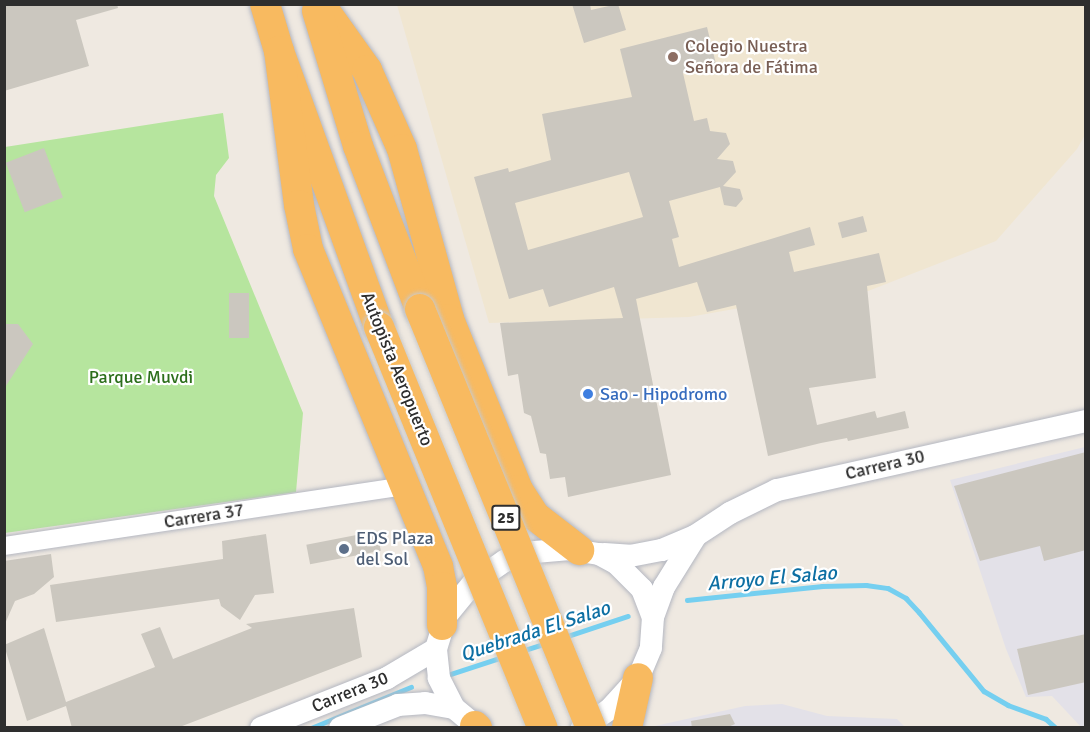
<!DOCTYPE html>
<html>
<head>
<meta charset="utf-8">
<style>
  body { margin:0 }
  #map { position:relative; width:1090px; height:732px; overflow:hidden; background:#efe9e1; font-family:Signika,sans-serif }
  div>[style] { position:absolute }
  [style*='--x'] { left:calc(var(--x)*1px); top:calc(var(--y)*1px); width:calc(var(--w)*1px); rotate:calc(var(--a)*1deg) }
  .industrial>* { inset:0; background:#e3e1e8 }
  .education>* { inset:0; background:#f0e6d1 }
  .green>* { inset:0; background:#b6e59e }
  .stream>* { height:4.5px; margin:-2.25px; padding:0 2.25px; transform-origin:2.25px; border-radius:2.25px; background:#75cff0 }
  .building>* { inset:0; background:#cbc7bf; transform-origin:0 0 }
  .roads { filter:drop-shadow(0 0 2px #b4b7c1) drop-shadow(0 0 2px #b4b7c1) }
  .minor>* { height:18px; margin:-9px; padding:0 9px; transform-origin:9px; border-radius:9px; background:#fff }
  .tertiary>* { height:22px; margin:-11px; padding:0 11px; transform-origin:11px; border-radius:11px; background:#fff }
  .trunk>* { height:30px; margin:-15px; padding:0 15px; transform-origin:15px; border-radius:15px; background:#f8ba60 }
  .bridges { filter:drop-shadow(0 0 2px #c9c9c9) drop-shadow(0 0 2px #c9c9c9) }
  .trunk-bridge>* { height:30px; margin:-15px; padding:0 15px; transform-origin:15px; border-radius:15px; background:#f8ba60 }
  .dots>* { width:16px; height:16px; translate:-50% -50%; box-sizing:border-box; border:3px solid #fff; border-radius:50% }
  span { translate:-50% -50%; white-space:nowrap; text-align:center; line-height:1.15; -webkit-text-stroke:4.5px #fff; paint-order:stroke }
  .shield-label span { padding:2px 4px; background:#fff; border:2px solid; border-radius:4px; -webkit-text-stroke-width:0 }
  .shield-label { font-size:16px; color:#2e2e2e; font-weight:700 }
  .education-label { font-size:18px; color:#785e54 }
  .left { translate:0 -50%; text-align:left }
  .street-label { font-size:18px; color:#2e2e2e }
  .park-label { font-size:18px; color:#2c6e1b }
  .shop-label { font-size:18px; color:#366cbe }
  .service-label { font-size:18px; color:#4e5e75 }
  .water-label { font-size:20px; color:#0d6fa3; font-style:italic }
  .frame { position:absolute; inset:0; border:6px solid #2e2e2e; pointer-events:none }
</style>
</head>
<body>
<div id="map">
  <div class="industrial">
    <div style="clip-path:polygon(1085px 447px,1085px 727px,1081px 727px,1052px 696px,1026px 697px,1006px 649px,950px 480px)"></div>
    <div style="clip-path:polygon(782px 704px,827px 716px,897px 719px,905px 727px,646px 728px,745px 706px)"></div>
  </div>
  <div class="education">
    <div style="clip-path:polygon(397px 5px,1085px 5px,1085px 135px,1077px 149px,996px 241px,868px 291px,824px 293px,689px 317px,489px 323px)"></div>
  </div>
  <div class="green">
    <div style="clip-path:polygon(223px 113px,229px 158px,216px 175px,214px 196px,303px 413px,296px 492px,5px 533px,5px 147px)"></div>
  </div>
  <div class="stream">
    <div style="--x:687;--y:600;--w:136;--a:-5.9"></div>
    <div style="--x:822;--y:586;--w:44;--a:-1.3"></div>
    <div style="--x:866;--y:585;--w:22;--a:8"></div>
    <div style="--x:888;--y:588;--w:21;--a:29"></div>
    <div style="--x:906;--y:598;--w:19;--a:47"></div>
    <div style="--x:919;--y:612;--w:102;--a:50.6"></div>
    <div style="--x:984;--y:691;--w:28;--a:30"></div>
    <div style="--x:1008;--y:705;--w:40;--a:20.2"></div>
    <div style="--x:1046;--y:719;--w:13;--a:42"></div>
    <div style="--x:565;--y:637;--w:66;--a:-18.4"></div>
    <div style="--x:522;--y:651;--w:25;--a:-18"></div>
    <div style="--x:451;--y:674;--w:55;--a:-18.1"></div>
    <div style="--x:311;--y:728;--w:108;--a:-22.3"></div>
  </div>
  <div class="building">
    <div style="clip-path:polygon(4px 4px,117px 4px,118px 8px,76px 20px,89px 66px,4px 91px)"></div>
    <div style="clip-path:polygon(572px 4px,590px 4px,591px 10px,618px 4px,626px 30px,584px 43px)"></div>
    <div style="clip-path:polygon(evenodd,707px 27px,716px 64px,683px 73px,694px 121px,707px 118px,710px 131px,726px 133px,730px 144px,717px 159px,733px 161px,736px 172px,723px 186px,740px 189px,743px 199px,736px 207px,724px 205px,720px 187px,669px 201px,679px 237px,672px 239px,679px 267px,810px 227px,815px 245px,789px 252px,794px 272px,879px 253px,886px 282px,867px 286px,876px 378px,809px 388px,817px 425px,875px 411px,877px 418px,905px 411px,909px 428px,848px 441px,847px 438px,821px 443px,768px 456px,736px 305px,707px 312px,697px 282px,636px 299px,671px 475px,568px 497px,565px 477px,550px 479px,546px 454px,540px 453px,531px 416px,524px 413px,518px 374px,508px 376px,500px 323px,623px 318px,614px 287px,549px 307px,543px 289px,509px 299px,474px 177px,508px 168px,509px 172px,551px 160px,542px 114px,632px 97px,620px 49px,707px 27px,629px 172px,643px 217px,528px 250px,515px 203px,629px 172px)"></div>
    <div style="left:44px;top:148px;width:53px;height:41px;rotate:69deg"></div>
    <div style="left:863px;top:216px;width:16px;height:26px;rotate:75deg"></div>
    <div style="left:229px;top:293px;width:20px;height:45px"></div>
    <div style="clip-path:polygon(4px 324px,18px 324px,33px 344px,4px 389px)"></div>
    <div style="clip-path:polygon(1086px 452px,1086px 550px,1044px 561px,1040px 546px,980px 561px,954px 486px)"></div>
    <div style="left:377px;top:531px;width:20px;height:72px;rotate:79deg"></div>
    <div style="clip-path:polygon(266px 534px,274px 593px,255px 595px,240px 620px,221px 606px,219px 599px,56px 622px,50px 585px,223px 559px,222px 541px)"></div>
    <div style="clip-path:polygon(51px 554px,54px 577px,34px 594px,15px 601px,4px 626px,4px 561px)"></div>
    <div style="clip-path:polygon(354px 608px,362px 657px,177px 728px,72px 728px,66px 706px,27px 721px,4px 645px,44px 628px,66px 702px,155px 667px,141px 634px,160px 627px,173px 659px,252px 628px,246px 624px)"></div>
    <div style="clip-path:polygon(1086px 634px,1086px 682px,1028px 695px,1017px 649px)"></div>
    <div style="clip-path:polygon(730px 714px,735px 724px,726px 728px,692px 728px,691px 721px)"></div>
  </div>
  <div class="roads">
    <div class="minor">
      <div style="--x:4;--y:546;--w:404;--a:-8.5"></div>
    </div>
    <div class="tertiary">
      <div style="--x:604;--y:554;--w:26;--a:4"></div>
      <div style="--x:630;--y:556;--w:33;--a:-11"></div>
      <div style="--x:662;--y:550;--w:36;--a:-23"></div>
      <div style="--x:695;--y:536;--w:42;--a:-33.3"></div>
      <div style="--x:730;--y:513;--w:52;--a:-26.1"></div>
      <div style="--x:777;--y:490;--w:317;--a:-12.6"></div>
      <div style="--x:653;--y:617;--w:32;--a:-70"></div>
      <div style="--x:664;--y:587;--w:59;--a:-58.2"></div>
      <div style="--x:261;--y:728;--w:136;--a:-21.6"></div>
      <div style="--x:387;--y:678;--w:57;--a:-30.6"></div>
      <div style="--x:340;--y:728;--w:62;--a:-21.6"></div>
      <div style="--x:398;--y:705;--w:27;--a:-4"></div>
      <div style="--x:425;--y:703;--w:29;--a:10"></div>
      <div style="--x:478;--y:728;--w:31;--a:-140"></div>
      <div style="--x:454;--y:708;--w:34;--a:-117"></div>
      <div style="--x:439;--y:678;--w:29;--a:-96"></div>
      <div style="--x:436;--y:649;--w:34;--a:-73"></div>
      <div style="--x:446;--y:616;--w:43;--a:-50.7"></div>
      <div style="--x:473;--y:583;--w:39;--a:-35"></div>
      <div style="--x:505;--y:561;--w:31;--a:-17"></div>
      <div style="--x:535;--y:552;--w:32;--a:-5"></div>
      <div style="--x:567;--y:549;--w:32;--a:9"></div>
      <div style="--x:599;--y:554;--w:19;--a:28"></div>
      <div style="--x:616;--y:563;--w:37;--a:45"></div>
      <div style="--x:642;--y:589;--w:30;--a:69"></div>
      <div style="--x:653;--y:617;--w:31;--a:94"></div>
      <div style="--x:651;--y:648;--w:33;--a:113"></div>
      <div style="--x:638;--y:678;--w:42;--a:132.1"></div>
      <div style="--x:610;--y:709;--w:34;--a:146"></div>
    </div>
    <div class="trunk">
      <div style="--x:265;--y:4;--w:49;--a:73.4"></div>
      <div style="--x:279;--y:51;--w:294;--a:70.1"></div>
      <div style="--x:320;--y:4;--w:81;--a:54.5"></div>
      <div style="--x:367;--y:70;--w:86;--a:66.1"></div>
      <div style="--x:402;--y:149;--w:176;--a:74.5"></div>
      <div style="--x:449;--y:319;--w:184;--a:68"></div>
      <div style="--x:518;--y:490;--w:31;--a:57"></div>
      <div style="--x:535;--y:516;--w:56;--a:37.7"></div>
      <div style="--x:317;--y:11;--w:141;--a:73.1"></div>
      <div style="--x:358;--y:146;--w:174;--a:69.2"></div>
      <div style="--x:279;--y:51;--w:155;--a:82.6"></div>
      <div style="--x:299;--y:205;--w:45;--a:78.4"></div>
      <div style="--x:308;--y:249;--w:343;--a:67.7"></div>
      <div style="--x:438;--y:566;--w:21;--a:79"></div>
      <div style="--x:442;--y:587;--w:38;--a:90"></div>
      <div style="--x:475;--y:726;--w:3;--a:45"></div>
      <div style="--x:627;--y:728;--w:51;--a:-77.6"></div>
    </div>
  </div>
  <div class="bridges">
    <div class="trunk-bridge">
      <div style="--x:420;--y:309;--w:453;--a:67.8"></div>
      <div style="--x:379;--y:327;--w:433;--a:67.8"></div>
    </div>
  </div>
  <div class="dots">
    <div style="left:673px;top:57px;background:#8d6e63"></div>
    <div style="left:588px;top:394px;background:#3f7fe0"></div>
    <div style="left:344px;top:549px;background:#5c6f8a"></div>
  </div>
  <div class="shield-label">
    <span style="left:506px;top:518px">25</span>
  </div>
  <div class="education-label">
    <span class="left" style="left:685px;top:57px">Colegio Nuestra<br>Señora de Fátima</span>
  </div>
  <div class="street-label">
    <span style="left:397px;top:369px;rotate:68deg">Autopista Aeropuerto</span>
    <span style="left:885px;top:465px;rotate:-13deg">Carrera 30</span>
    <span style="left:204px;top:516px;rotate:-9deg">Carrera 37</span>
    <span style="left:350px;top:692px;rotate:-22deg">Carrera 30</span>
  </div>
  <div class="park-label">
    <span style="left:141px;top:377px">Parque Muvdi</span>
  </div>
  <div class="shop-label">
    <span class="left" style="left:600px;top:394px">Sao - Hipodromo</span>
  </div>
  <div class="service-label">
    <span class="left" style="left:356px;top:549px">EDS Plaza<br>del Sol</span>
  </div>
  <div class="water-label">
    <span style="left:772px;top:578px;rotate:-5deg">Arroyo El Salao</span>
    <span style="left:535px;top:631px;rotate:-18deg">Quebrada El Salao</span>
  </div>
  <div class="frame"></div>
</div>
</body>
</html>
